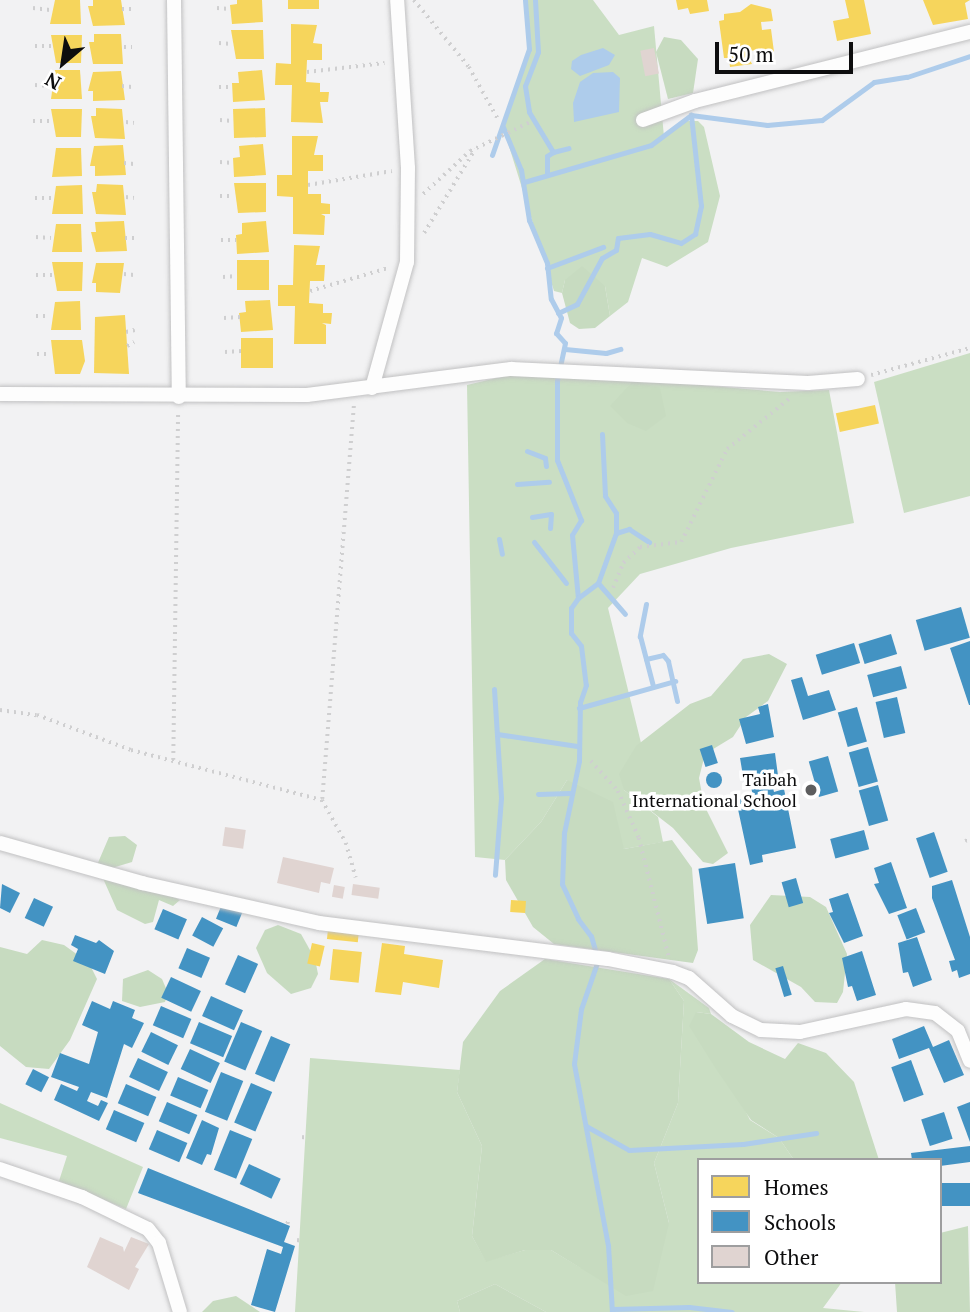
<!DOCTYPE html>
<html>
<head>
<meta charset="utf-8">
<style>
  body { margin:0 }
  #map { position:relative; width:970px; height:1312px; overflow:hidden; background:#f2f2f3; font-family:"PT Serif",serif }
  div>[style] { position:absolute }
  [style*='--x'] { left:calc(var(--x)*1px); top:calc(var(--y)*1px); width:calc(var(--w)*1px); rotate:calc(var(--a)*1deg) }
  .green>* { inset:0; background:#cadec3 }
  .forest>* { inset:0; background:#c7dbc0 }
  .water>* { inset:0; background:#aecceb }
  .homes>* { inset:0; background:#f6d55c; transform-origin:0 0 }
  .schools>* { inset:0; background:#4393c3; transform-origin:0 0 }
  .round { border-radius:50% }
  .stream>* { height:5px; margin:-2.5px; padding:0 2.5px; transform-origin:2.5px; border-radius:2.5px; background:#aecceb }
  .building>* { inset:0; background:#e0d4d1; transform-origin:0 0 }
  .path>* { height:3.5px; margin-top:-1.75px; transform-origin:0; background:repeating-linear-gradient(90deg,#cfcfd0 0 2px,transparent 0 7px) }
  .roads { filter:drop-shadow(0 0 2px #c1c1c2) drop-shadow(0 0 2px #c1c1c2) }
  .street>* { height:14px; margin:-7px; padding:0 7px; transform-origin:7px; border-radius:7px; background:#fdfdfd }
  .dots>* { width:19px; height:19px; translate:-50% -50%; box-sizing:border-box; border:4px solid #fff; border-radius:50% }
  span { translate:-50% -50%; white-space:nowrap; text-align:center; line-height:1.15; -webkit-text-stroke:7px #fff; paint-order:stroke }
  .poi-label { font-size:18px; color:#0d0d0e }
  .right { translate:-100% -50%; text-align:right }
  .legend { position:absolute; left:697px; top:1158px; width:245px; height:126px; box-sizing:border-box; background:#fff; border:2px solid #9e9e9f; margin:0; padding:9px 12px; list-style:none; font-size:21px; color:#0d0d0e }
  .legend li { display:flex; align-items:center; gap:14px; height:35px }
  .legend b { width:35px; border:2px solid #9e9e9f }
  .north { position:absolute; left:28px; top:28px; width:70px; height:70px; -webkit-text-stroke:5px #fff; paint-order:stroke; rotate:209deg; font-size:19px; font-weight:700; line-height:28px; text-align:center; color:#0d0d0e }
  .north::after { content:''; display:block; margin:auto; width:24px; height:32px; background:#0d0d0e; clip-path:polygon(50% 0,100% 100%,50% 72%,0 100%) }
  .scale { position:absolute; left:715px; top:42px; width:138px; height:32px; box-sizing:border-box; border:4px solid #0d0d0e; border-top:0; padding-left:9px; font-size:21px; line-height:24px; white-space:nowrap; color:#0d0d0e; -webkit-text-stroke:5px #fff; paint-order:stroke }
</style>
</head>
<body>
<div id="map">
  <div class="green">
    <div style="clip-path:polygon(525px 0,593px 0,619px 35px,654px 26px,664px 137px,681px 121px,698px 121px,704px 127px,720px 196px,708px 242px,667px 267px,642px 258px,628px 302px,610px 316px,605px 286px,565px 280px,562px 293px,554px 291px,503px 127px,529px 49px)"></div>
    <div style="clip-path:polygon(970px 353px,970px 496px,904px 513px,874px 382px)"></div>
    <div style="clip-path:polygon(571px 374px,780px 392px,829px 390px,854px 523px,731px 548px,640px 574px,608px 608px,641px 743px,624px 790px,658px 817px,663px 842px,624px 849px,567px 780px,541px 822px,505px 860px,475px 857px,467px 385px,505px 376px)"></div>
    <div style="clip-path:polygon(669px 979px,709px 1008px,711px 1014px,696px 1012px,750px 1120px,779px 1138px,794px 1160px,699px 1160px,699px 1282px,842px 1282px,823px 1308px,864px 1312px,546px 1312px,495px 1284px,457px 1301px,460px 1312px,295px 1312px,310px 1058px,460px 1070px,457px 1092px,482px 1146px,472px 1236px,486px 1261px,525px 1250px,551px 1250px,581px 1268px,669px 1223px,654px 1163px,678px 1103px,684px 1001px)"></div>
    <div style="clip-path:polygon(0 1103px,143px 1167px,126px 1209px,59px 1181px,67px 1156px,0 1138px)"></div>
  </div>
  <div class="forest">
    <div style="clip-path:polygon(664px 37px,681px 40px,698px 59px,693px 93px,668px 99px,656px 52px)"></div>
    <div style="clip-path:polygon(582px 266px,605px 286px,610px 316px,595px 328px,579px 329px,570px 323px,562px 293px,565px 280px)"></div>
    <div style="clip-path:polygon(633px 381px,660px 388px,666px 416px,646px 431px,627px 423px,610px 406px)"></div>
    <div style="clip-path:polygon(769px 654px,787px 664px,768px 701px,746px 717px,733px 737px,705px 754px,699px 778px,704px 805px,728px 853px,713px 864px,703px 862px,673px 828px,624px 790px,619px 774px,636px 746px,690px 704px,711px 696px,743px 659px)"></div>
    <div style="clip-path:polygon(567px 780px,613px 802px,624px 849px,672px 840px,692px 868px,698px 950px,693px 963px,554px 944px,533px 927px,506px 880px,505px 860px,541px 822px)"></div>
    <div style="clip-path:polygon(125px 836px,137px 845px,132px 862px,112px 868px,180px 900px,173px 906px,159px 900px,153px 922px,145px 924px,117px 910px,97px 865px,109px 837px)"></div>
    <div style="clip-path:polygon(771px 895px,810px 897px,826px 907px,847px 954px,843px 992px,837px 1003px,815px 1002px,801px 987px,753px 960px,750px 925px)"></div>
    <div style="clip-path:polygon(278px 925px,301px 934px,315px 959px,318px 974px,311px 988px,291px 994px,267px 973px,256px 948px,265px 930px)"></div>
    <div style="clip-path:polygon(42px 940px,64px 945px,89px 963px,97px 979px,70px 1040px,49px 1069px,26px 1067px,0 1046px,0 947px,27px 954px)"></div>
    <div style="clip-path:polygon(545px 959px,669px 979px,684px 1001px,678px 1103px,654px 1163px,669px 1223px,653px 1291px,626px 1296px,551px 1250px,525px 1250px,486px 1262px,472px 1236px,482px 1146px,457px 1092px,463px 1042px,500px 991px)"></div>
    <div style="clip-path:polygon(148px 970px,162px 979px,168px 993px,165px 1002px,140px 1007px,122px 1001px,123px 979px)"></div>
    <div style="clip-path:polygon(696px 1012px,711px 1014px,749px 1042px,785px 1059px,798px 1043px,826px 1053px,854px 1082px,879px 1160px,794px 1160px,779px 1138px,751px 1120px,716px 1069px,689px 1026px)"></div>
    <div style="clip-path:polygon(968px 1226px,970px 1312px,897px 1312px,895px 1282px,940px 1282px,940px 1233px)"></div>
    <div style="clip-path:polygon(495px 1284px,546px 1312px,460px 1312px,457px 1301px)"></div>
    <div style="clip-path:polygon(236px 1296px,260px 1312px,202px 1312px,213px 1301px)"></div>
  </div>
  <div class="water">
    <div style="clip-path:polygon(603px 48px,615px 55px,609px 65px,580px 76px,571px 69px,572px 61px,581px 55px)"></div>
    <div style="clip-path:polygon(613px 72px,620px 78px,619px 112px,574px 122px,573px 103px,580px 82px,593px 73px)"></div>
  </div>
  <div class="homes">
    <div style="clip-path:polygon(55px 0,80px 0,81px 24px,50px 24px)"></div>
    <div style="clip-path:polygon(93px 0,121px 0,125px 25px,93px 26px,88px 6px,93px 6px)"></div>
    <div style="clip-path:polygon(237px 0,262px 0,263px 22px,232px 24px,230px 5px,237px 4px)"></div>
    <div style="left:288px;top:0;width:31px;height:9px"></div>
    <div style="clip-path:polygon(676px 0,707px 0,709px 11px,690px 14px,688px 8px,678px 10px)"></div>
    <div style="clip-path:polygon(845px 0,864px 0,871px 34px,837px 41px,833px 21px,849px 18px)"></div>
    <div style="clip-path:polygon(923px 0,970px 0,965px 3px,968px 19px,933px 25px)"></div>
    <div style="clip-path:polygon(751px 4px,771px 9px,773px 21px,761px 22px,762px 30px,771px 29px,774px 52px,745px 50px,752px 64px,730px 67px,729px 58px,724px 58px,719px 21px,724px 20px,724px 14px,740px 12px)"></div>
    <div style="clip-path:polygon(291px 24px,317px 25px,313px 43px,322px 44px,322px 60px,307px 60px,306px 82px,320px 83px,320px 92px,329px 92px,328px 102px,320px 102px,323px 123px,291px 122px,292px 85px,275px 85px,276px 63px,291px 64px)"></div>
    <div style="clip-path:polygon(231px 30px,263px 30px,264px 59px,236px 59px)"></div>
    <div style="clip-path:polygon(94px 34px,121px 34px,123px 64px,93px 64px,89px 42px,94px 42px)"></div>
    <div style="clip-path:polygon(51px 35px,82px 35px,81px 63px,56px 63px)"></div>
    <div style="clip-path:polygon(55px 70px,80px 70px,82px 99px,51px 99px)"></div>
    <div style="clip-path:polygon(262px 70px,265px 100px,233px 102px,232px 83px,239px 83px,238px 72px)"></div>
    <div style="clip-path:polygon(121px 71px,125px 100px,93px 101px,93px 91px,88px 91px,93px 72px)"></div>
    <div style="clip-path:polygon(96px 108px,122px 109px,125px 139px,95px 138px,91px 116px,96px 116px)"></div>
    <div style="left:265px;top:108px;width:29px;height:32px;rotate:88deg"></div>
    <div style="clip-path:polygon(51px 109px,82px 109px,81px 137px,56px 137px)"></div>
    <div style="clip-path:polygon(292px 136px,318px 136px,314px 155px,323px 155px,323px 171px,308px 171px,308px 194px,321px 194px,321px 203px,330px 204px,330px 214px,321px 214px,325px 216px,324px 235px,293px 234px,293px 197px,277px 196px,277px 175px,292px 175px)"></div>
    <div style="clip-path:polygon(263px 144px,266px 175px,234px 177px,233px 158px,240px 157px,239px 146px)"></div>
    <div style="clip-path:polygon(123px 145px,126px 175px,95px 176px,95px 166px,90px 166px,94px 146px)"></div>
    <div style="clip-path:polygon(56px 148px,81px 148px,82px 176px,52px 177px)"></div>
    <div style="clip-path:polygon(234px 183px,266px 183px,266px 212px,238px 213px)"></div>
    <div style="clip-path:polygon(97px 184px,123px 185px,126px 215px,96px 214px,92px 192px,96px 192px)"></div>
    <div style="clip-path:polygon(82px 185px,83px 214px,52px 214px,56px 186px)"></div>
    <div style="clip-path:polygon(124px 221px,127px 251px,96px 252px,91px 232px,96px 232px,95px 222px)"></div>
    <div style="clip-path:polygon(266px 221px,269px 252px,237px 254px,236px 235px,242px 234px,242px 223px)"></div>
    <div style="clip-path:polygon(56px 224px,81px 224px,82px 252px,52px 252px)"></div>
    <div style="clip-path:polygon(294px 245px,320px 246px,316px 265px,325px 265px,324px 281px,310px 281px,309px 303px,323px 304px,323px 313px,332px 313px,331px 324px,322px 323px,326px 325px,326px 344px,294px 344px,295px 306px,278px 306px,278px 285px,293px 285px)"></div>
    <div style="left:237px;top:260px;width:32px;height:30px"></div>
    <div style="clip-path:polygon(52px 262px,83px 262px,82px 291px,57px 291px)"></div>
    <div style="clip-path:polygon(96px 263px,124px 263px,120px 293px,96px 292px,96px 283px,92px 283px)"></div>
    <div style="clip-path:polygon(270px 300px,273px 330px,241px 332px,239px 313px,246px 312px,245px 301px)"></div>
    <div style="clip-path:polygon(80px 301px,81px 330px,51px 330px,55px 302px)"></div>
    <div style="clip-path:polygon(125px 315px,129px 374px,94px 373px,95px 317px)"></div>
    <div style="left:241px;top:338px;width:32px;height:30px"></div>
    <div style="clip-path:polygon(51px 340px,82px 340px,85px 361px,80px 374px,55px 374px)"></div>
    <div style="left:875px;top:405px;width:19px;height:40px;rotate:78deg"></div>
    <div style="left:511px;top:900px;width:15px;height:12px;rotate:4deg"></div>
    <div style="left:328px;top:929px;width:31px;height:10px;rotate:6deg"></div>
    <div style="left:312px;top:943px;width:13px;height:21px;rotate:13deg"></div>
    <div style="clip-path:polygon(382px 943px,405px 946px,404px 954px,443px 960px,439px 988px,403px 982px,401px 995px,375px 992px)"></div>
    <div style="left:333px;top:949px;width:29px;height:31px;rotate:6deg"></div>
  </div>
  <div class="schools">
    <div style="left:961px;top:607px;width:32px;height:47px;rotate:74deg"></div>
    <div style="left:891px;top:634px;width:21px;height:34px;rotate:73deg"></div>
    <div style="clip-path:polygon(970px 641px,970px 705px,969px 705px,950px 648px)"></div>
    <div style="left:854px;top:643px;width:21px;height:40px;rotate:73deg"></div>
    <div style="left:901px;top:666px;width:23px;height:35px;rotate:75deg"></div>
    <div style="clip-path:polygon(802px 677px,808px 696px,829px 690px,836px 710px,803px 720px,791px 680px)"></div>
    <div style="left:897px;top:697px;width:37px;height:22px;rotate:77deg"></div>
    <div style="clip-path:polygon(768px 704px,774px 737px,746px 744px,739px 719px,760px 714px,758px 707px)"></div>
    <div style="left:857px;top:707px;width:36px;height:20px;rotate:74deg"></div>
    <div style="left:712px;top:745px;width:19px;height:13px;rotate:72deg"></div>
    <div style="left:868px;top:747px;width:36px;height:20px;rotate:74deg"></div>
    <div style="clip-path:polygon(775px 753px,779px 783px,772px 784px,774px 792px,784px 789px,796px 848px,762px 855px,763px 862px,750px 865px,736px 800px,753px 796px,751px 787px,745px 788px,740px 758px)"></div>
    <div style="left:828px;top:756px;width:37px;height:20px;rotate:74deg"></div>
    <div class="round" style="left:706px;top:772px;width:16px;height:16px"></div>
    <div style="left:878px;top:785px;width:37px;height:20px;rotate:74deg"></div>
    <div style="left:864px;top:830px;width:20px;height:35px;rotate:75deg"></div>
    <div style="left:934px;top:832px;width:42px;height:19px;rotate:71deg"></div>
    <div style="clip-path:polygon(891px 862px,907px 908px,889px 914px,874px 884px,879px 883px,874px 868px)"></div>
    <div style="left:735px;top:863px;width:56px;height:37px;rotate:81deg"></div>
    <div style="left:796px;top:878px;width:26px;height:15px;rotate:74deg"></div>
    <div style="clip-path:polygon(952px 880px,970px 937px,970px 974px,959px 978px,957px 970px,952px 972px,949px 961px,955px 960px,932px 898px,932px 886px)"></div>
    <div style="clip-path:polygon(2px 884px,20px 893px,10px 913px,0 908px)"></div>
    <div style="clip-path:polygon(848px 893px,863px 936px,844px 943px,829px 913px,833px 912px,829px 899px)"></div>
    <div style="left:34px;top:898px;width:21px;height:22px;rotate:25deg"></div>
    <div style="left:222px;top:904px;width:22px;height:16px;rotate:22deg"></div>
    <div style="left:916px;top:908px;width:26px;height:20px;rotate:69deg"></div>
    <div style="left:163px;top:909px;width:26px;height:22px;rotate:23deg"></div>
    <div style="left:202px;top:917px;width:24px;height:21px;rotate:28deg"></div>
    <div style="clip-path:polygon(75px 935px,96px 943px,99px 940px,114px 951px,105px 974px,73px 961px,78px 949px,71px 945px)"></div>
    <div style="clip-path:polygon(917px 937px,932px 980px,913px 987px,908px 972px,903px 973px,898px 943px)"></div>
    <div style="left:187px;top:948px;width:25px;height:22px;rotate:23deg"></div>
    <div style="clip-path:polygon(862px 951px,876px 995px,857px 1001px,852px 986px,848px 987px,842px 958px)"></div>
    <div style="left:238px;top:955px;width:22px;height:32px;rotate:24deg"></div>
    <div style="left:783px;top:966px;width:30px;height:8px;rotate:73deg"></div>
    <div style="left:171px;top:977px;width:33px;height:23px;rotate:25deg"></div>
    <div style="left:211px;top:996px;width:35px;height:22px;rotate:24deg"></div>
    <div style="clip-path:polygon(92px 1001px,110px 1009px,113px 1001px,135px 1010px,132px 1018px,144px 1023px,132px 1048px,124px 1044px,107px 1098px,91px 1092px,87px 1101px,98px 1106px,101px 1100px,108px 1103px,99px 1121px,54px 1100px,61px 1084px,77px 1091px,79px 1087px,51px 1077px,60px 1053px,89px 1064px,98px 1032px,82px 1025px)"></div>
    <div style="left:161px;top:1006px;width:33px;height:21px;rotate:23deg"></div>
    <div style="left:199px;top:1022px;width:36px;height:23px;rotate:23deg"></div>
    <div style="left:241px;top:1022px;width:23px;height:43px;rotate:23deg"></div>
    <div style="clip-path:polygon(924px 1026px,933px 1047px,949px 1040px,964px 1075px,944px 1083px,929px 1048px,899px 1059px,892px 1039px)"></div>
    <div style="left:151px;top:1032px;width:30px;height:22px;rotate:26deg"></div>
    <div style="left:271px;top:1036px;width:21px;height:41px;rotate:23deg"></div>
    <div style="left:190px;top:1049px;width:33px;height:22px;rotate:25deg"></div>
    <div style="left:138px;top:1058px;width:33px;height:21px;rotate:25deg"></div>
    <div style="left:911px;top:1060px;width:37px;height:21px;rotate:70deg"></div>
    <div style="left:33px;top:1069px;width:18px;height:17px;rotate:27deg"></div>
    <div style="left:221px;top:1072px;width:24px;height:43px;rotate:22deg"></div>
    <div style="left:178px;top:1077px;width:33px;height:20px;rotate:23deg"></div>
    <div style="left:251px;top:1083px;width:23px;height:43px;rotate:23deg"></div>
    <div style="left:126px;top:1084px;width:33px;height:21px;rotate:23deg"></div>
    <div style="left:167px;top:1102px;width:33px;height:21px;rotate:23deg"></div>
    <div style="clip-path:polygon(970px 1102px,970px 1142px,957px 1107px)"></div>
    <div style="left:114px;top:1110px;width:33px;height:21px;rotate:23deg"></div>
    <div style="left:944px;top:1112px;width:28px;height:24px;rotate:72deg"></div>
    <div style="clip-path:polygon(202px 1120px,219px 1128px,211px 1155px,207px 1154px,202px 1165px,186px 1158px)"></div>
    <div style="left:157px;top:1130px;width:33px;height:21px;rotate:23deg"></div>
    <div style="left:230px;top:1130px;width:24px;height:43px;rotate:22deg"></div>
    <div style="clip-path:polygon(970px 1146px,970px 1162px,940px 1166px,940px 1160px,912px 1160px,911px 1153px)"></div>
    <div style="left:249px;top:1164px;width:35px;height:22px;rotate:25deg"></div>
    <div style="clip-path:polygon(148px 1168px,290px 1226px,284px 1242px,295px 1246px,275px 1312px,251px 1305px,267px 1249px,281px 1254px,283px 1247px,138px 1193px)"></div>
    <div style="left:970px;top:1183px;width:23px;height:29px;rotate:90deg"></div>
  </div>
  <div class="stream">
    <div style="--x:535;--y:0;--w:52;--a:86.7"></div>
    <div style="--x:538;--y:52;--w:36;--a:111"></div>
    <div style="--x:525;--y:86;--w:26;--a:81"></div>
    <div style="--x:529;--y:112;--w:47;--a:59"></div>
    <div style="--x:553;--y:152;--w:7;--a:146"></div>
    <div style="--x:547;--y:156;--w:19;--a:90"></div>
    <div style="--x:503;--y:127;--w:47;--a:67.3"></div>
    <div style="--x:521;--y:170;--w:51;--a:80.9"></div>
    <div style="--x:529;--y:220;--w:47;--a:67.3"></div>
    <div style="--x:547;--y:263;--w:36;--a:84"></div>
    <div style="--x:551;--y:299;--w:21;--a:62"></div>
    <div style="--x:561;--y:318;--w:16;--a:108"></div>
    <div style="--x:556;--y:333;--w:13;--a:48"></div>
    <div style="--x:565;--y:343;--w:39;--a:102"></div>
    <div style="--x:557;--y:381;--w:79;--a:90"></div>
    <div style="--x:557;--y:460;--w:65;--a:68.2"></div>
    <div style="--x:581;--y:520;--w:17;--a:121"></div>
    <div style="--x:572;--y:535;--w:63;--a:84.6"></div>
    <div style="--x:578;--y:598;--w:12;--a:125"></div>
    <div style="--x:571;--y:608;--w:25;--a:90"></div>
    <div style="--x:571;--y:633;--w:16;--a:52"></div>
    <div style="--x:581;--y:646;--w:39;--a:83"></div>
    <div style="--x:586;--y:685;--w:18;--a:109"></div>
    <div style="--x:580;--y:702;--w:59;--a:91"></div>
    <div style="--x:579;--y:761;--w:74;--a:101.8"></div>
    <div style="--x:564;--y:833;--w:51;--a:92.2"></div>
    <div style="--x:562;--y:884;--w:38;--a:65"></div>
    <div style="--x:578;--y:919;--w:21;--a:53"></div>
    <div style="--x:591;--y:936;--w:25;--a:74"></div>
    <div style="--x:598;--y:960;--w:52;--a:109.1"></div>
    <div style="--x:581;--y:1009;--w:55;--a:97.3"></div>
    <div style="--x:574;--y:1064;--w:184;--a:79.4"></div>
    <div style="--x:608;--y:1245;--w:67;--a:86.6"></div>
    <div style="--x:553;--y:152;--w:16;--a:-14"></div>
    <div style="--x:492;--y:155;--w:112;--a:-70.8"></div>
    <div style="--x:529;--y:49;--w:49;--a:-94.7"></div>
    <div style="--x:524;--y:182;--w:132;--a:-16.2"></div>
    <div style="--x:651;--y:145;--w:50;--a:-36.9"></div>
    <div style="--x:691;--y:115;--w:77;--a:7.5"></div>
    <div style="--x:767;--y:125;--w:55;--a:-5.2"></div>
    <div style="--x:822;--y:120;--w:64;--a:-36.2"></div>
    <div style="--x:874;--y:82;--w:33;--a:-9"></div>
    <div style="--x:907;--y:77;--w:66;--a:-18.4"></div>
    <div style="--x:547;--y:268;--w:60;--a:-20.6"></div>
    <div style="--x:558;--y:313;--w:21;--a:-25"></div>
    <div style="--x:577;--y:304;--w:52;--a:-61.5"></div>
    <div style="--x:602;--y:258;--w:16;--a:-30"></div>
    <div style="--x:616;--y:250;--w:12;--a:-81"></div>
    <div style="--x:618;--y:238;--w:32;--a:-7"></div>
    <div style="--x:650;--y:234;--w:32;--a:16"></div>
    <div style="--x:681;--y:243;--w:17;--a:-33"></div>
    <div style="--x:695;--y:234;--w:29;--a:-78"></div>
    <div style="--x:701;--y:206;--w:92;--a:-96.3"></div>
    <div style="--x:565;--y:349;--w:41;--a:5.6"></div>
    <div style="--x:606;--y:353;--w:15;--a:-16"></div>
    <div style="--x:602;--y:434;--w:62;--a:87.2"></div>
    <div style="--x:605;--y:496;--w:20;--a:57"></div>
    <div style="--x:616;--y:513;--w:20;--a:90"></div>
    <div style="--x:527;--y:451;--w:19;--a:21"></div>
    <div style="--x:545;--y:458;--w:8;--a:83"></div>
    <div style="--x:517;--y:484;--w:32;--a:-4"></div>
    <div style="--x:532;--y:517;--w:19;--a:-9"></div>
    <div style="--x:551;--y:514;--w:14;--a:94"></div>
    <div style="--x:499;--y:539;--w:15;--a:79"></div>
    <div style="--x:534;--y:542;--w:52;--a:52"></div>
    <div style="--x:598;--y:583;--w:41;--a:48.9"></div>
    <div style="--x:578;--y:598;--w:25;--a:-37"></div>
    <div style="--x:598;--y:583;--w:53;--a:-70.2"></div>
    <div style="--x:616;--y:533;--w:14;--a:-17"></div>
    <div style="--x:629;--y:529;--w:24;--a:33"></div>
    <div style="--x:646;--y:604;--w:33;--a:101"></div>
    <div style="--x:640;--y:636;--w:52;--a:75.4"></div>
    <div style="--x:646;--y:659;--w:17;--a:-13"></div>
    <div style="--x:663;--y:655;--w:8;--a:50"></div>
    <div style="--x:668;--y:661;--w:41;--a:77.3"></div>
    <div style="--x:494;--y:689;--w:109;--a:86.3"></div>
    <div style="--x:501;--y:798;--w:77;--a:94.5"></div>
    <div style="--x:579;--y:708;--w:100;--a:-15.7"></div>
    <div style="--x:497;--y:734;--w:81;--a:8.5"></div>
    <div style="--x:538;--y:794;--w:32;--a:-2"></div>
    <div style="--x:586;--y:1126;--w:49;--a:29.2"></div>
    <div style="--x:629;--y:1150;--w:114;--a:-3"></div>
    <div style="--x:743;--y:1144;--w:74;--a:-8.6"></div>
    <div style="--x:612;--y:1309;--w:77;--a:-1.5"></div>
    <div style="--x:689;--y:1307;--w:43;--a:6.6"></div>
  </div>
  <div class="building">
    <div style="left:654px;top:48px;width:26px;height:14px;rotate:79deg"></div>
    <div style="left:225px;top:827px;width:21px;height:19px;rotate:8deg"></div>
    <div style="clip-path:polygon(283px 857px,334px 868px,330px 884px,321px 882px,319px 893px,277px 883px)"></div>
    <div style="left:353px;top:884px;width:27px;height:11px;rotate:8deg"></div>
    <div style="left:334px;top:885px;width:11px;height:12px;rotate:10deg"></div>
    <div style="clip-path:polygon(100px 1237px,123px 1247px,124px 1252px,131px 1237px,149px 1244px,135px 1267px,139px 1269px,129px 1290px,87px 1267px)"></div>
  </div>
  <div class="path">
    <div style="--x:414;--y:0;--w:87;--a:50.6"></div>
    <div style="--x:469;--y:67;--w:62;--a:60.9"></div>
    <div style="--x:33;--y:8;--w:17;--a:7"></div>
    <div style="--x:217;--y:8;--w:13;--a:4"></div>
    <div style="--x:122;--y:9;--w:11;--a:0"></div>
    <div style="--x:219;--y:43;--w:13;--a:4"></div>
    <div style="--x:35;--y:46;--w:16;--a:0"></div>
    <div style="--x:124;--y:47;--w:8;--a:0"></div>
    <div style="--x:307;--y:72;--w:78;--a:-6.7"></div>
    <div style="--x:35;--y:85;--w:16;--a:4"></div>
    <div style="--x:122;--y:86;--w:10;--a:6"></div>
    <div style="--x:219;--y:87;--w:13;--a:0"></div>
    <div style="--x:220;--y:120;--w:13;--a:4"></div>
    <div style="--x:33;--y:121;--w:19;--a:0"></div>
    <div style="--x:126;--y:122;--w:8;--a:7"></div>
    <div style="--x:220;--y:162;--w:13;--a:4"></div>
    <div style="--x:124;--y:163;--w:10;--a:6"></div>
    <div style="--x:308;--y:185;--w:85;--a:-9.5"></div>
    <div style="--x:423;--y:194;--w:64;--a:-42.5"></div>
    <div style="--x:470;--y:151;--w:69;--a:-25.8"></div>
    <div style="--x:220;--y:196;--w:14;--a:0"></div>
    <div style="--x:126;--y:197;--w:8;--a:7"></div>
    <div style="--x:35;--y:198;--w:17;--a:0"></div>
    <div style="--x:424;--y:233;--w:98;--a:-58.7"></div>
    <div style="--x:36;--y:237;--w:15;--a:4"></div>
    <div style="--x:125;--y:238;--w:9;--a:0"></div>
    <div style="--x:221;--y:240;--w:15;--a:0"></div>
    <div style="--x:124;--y:274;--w:10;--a:6"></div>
    <div style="--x:36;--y:275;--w:16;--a:0"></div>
    <div style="--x:223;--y:277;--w:14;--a:-4"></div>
    <div style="--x:310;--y:291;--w:81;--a:-16.4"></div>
    <div style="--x:36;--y:316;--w:14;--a:0"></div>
    <div style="--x:224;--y:318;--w:16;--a:-4"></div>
    <div style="--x:126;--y:332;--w:9;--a:-13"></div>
    <div style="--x:127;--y:346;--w:8;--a:-30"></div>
    <div style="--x:225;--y:352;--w:16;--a:-4"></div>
    <div style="--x:37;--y:354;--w:14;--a:0"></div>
    <div style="--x:871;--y:375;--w:103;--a:-15.3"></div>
    <div style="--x:613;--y:588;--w:27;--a:-68"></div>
    <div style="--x:623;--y:563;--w:23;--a:-43"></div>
    <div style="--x:640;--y:547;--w:41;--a:-7"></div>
    <div style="--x:681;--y:542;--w:104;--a:-63.7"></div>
    <div style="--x:727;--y:449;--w:81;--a:-39"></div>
    <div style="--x:0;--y:710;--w:37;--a:8"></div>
    <div style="--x:37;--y:715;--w:100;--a:20.4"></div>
    <div style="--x:131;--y:750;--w:197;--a:14.7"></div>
    <div style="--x:322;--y:800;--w:49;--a:60.8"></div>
    <div style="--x:346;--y:843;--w:36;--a:74"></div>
    <div style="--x:173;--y:760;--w:347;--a:-89.2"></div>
    <div style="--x:591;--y:761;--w:40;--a:48"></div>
    <div style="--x:618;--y:791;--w:51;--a:65.9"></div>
    <div style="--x:639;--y:838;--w:123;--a:75.9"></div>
    <div style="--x:322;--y:799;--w:398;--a:-85.4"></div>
    <div style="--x:965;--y:841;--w:5;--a:-22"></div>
    <div style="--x:302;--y:1137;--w:7;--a:8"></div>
    <div style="--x:287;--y:1224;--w:3;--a:-72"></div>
    <div style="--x:297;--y:1240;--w:6;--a:9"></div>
  </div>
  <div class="roads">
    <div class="street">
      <div style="--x:174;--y:0;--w:397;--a:89.3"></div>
      <div style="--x:643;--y:120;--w:55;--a:-20.1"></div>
      <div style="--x:695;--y:101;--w:284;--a:-14.1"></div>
      <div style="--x:372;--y:388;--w:131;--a:-74.5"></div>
      <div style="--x:407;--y:262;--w:94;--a:-89.4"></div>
      <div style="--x:408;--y:168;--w:168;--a:-93.7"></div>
      <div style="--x:0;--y:394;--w:307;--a:0.2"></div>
      <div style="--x:307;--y:395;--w:206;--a:-7.3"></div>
      <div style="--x:511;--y:369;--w:297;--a:2.7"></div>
      <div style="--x:808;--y:383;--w:50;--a:-4.6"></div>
      <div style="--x:0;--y:843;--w:148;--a:15.7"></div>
      <div style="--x:142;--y:883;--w:181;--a:12.7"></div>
      <div style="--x:319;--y:923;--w:291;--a:7.1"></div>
      <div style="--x:608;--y:959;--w:66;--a:11.3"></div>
      <div style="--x:673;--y:972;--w:17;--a:21"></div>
      <div style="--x:689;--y:978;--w:57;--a:41.5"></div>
      <div style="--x:732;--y:1016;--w:32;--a:26"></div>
      <div style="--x:761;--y:1030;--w:39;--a:3"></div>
      <div style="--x:800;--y:1032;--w:108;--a:-12.2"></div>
      <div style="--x:906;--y:1009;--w:29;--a:8"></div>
      <div style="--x:935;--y:1013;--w:29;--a:38"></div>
      <div style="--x:958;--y:1031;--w:32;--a:68"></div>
      <div style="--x:0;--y:1169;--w:87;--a:18.9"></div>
      <div style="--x:82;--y:1197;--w:73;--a:25.9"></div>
      <div style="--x:148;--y:1229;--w:18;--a:52"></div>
      <div style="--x:159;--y:1243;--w:72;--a:73.1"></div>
    </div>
  </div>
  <div class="dots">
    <div style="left:811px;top:790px;background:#5d5d5e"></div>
  </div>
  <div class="poi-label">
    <span class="right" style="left:797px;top:790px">Taibah<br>International School</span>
  </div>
  <ul class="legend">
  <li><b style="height:19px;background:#f6d55c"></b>Homes</li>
  <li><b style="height:19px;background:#4393c3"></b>Schools</li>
  <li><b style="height:19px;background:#e0d4d1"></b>Other</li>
  </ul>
  <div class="north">N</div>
  <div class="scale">50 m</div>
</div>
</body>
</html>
